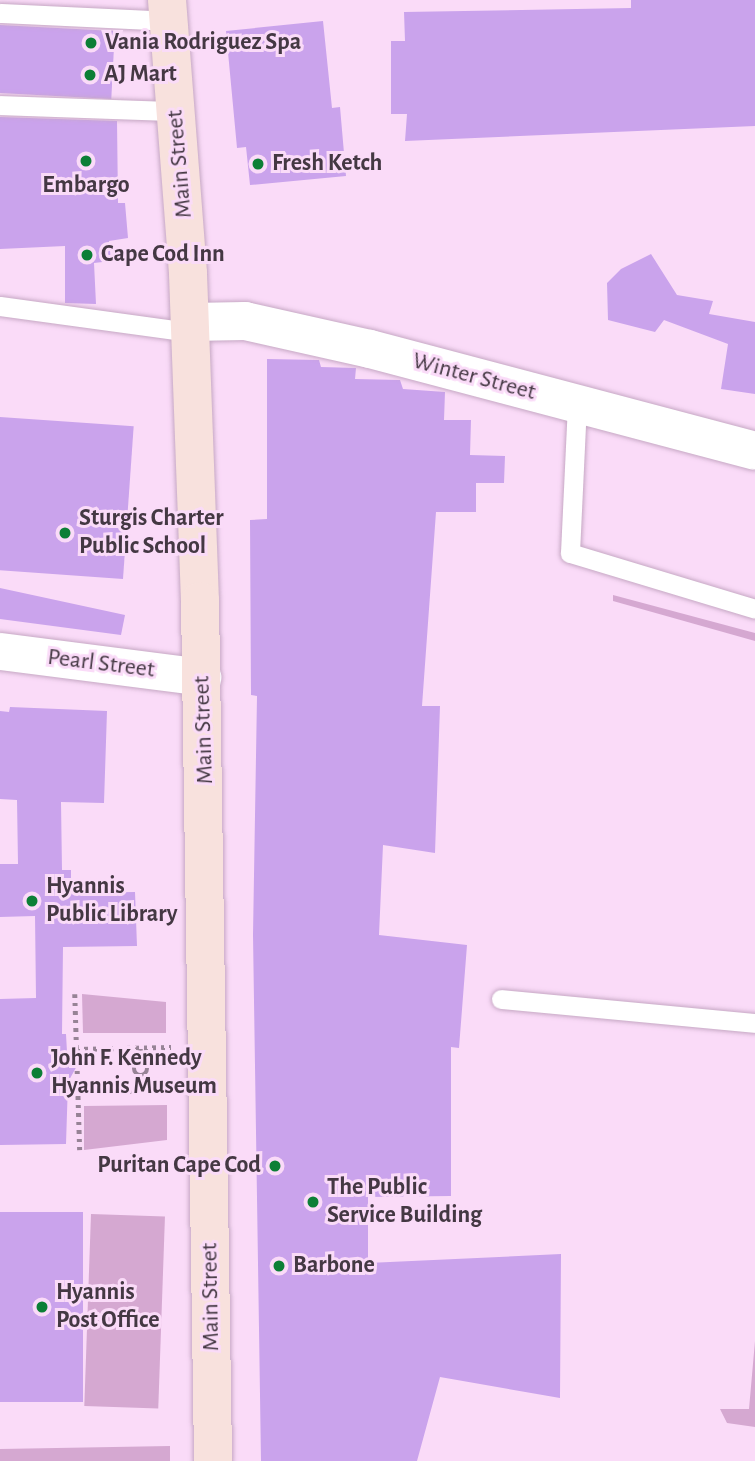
<!DOCTYPE html>
<html>
<head>
<meta charset="utf-8">
<style>
  body { margin:0 }
  #map { position:relative; width:755px; height:1461px; overflow:hidden; background:#fadbf8; font-family:"Alegreya Sans",sans-serif }
  div>[style] { position:absolute }
  [style*='--x'] { left:calc(var(--x)*1px); top:calc(var(--y)*1px); width:calc(var(--w)*1px); rotate:calc(var(--a)*1deg) }
  .green>* { inset:0; background:#d5a8d1; transform-origin:0 0 }
  .building>* { inset:0; background:#caa3ec; transform-origin:0 0 }
  .path>* { height:4.5px; margin-top:-2.25px; transform-origin:0; background:repeating-linear-gradient(90deg,#978396 0 3.5px,transparent 0 8.5px) }
  .path>.ring { margin:-2.25px; padding:0; box-sizing:content-box; background:none; border:4.5px solid #978396; border-radius:50% }
  .roads { filter:drop-shadow(0 0 2px #c6a8c4) drop-shadow(0 0 2px #c6a8c4) }
  .service>* { height:19px; margin:-9.5px; padding:0 9.5px; transform-origin:9.5px; border-radius:9.5px; background:#fff }
  .minor>* { height:37px; margin:-18.5px; padding:0 18.5px; transform-origin:18.5px; border-radius:18.5px; background:#fff }
  .tertiary>* { height:38px; margin:-19px; padding:0 19px; transform-origin:19px; border-radius:19px; background:#fff }
  .secondary>* { height:38px; margin:-19px; padding:0 19px; transform-origin:19px; border-radius:19px; background:#f8e1dd }
  .dots>* { width:19px; height:19px; translate:-50% -50%; box-sizing:border-box; border:4px solid #fadbf8; border-radius:50% }
  span { translate:-50% -50%; white-space:nowrap; text-align:center; line-height:1.15; -webkit-text-stroke:6px #fadbf8; paint-order:stroke }
  .poi-label { font-size:24px; color:#443843; font-weight:700 }
  .left { translate:0 -50%; text-align:left }
  .right { translate:-100% -50%; text-align:right }
  .street-label { font-size:24px; color:#443843 }
</style>
</head>
<body>
<div id="map">
  <div class="green">
    <div style="clip-path:polygon(613px 595px,755px 633px,755px 641px,613px 601px)"></div>
    <div style="clip-path:polygon(82px 994px,166px 1002px,166px 1033px,83px 1033px)"></div>
    <div style="clip-path:polygon(167px 1105px,167px 1140px,84px 1150px,84px 1106px)"></div>
    <div style="left:91px;top:1214px;width:74px;height:192px;rotate:2deg"></div>
    <div style="clip-path:polygon(755px 1341px,755px 1427px,727px 1423px,720px 1409px,749px 1409px)"></div>
    <div style="clip-path:polygon(170px 1446px,170px 1461px,0 1461px,0 1449px)"></div>
  </div>
  <div class="building">
    <div style="clip-path:polygon(631px 0,755px 0,755px 126px,405px 141px,407px 114px,391px 114px,391px 41px,405px 41px,404px 12px,631px 8px)"></div>
    <div style="clip-path:polygon(323px 21px,332px 108px,340px 107px,346px 176px,250px 185px,246px 147px,237px 148px,226px 31px)"></div>
    <div style="left:0;top:25px;width:115px;height:68px;rotate:3deg"></div>
    <div style="clip-path:polygon(0 117px,117px 121px,118px 203px,125px 203px,128px 238px,109px 241px,111px 261px,94px 263px,96px 304px,65px 303px,65px 246px,0 249px)"></div>
    <div style="clip-path:polygon(651px 254px,677px 295px,713px 301px,709px 314px,755px 322px,755px 394px,721px 389px,728px 344px,664px 320px,655px 332px,608px 320px,607px 283px,621px 269px)"></div>
    <div style="clip-path:polygon(267px 359px,319px 360px,321px 367px,356px 368px,355px 379px,400px 380px,403px 389px,445px 392px,444px 420px,471px 420px,470px 455px,505px 456px,504px 483px,476px 483px,476px 512px,436px 512px,422px 706px,440px 706px,435px 853px,383px 845px,379px 935px,467px 945px,459px 1048px,451px 1047px,451px 1196px,368px 1197px,368px 1263px,561px 1254px,560px 1398px,440px 1377px,417px 1461px,261px 1461px,253px 935px,257px 696px,251px 695px,250px 520px,267px 519px)"></div>
    <div style="left:0;top:417px;width:134px;height:153px;rotate:4deg"></div>
    <div style="clip-path:polygon(0 588px,125px 615px,121px 635px,0 619px)"></div>
    <div style="clip-path:polygon(10px 707px,107px 711px,104px 803px,61px 802px,62px 870px,71px 870px,71px 893px,135px 892px,137px 946px,63px 947px,62px 1034px,66px 1034px,67px 1052px,78px 1064px,68px 1082px,66px 1144px,0 1145px,0 999px,36px 998px,35px 916px,0 917px,0 864px,18px 864px,17px 800px,0 799px,0 711px,9px 712px)"></div>
    <div style="left:83px;top:1212px;width:190px;height:83px;rotate:90deg"></div>
  </div>
  <div class="path">
    <div style="--x:75;--y:994;--w:156;--a:88.2"></div>
    <div style="--x:76;--y:1049;--w:95;--a:-1.2"></div>
    <div style="--x:140;--y:1061;--w:13;--a:-90"></div>
    <div class="ring" style="left:134px;top:1062px;width:9.5px;height:9.5px"></div>
    <div style="--x:77;--y:1092;--w:94;--a:0"></div>
    <div style="--x:140;--y:1092;--w:16;--a:-86"></div>
  </div>
  <div class="roads">
    <div class="service">
      <div style="--x:0;--y:13;--w:168;--a:2.7"></div>
      <div style="--x:0;--y:105;--w:175;--a:2"></div>
      <div style="--x:0;--y:306;--w:192;--a:7.8"></div>
      <div style="--x:577;--y:404;--w:149;--a:92.7"></div>
      <div style="--x:570;--y:553;--w:193;--a:16.8"></div>
      <div style="--x:501;--y:999;--w:255;--a:5.4"></div>
    </div>
    <div class="minor">
      <div style="--x:0;--y:651;--w:204;--a:7.3"></div>
    </div>
    <div class="tertiary">
      <div style="--x:190;--y:322;--w:55;--a:-1"></div>
      <div style="--x:245;--y:321;--w:128;--a:12.6"></div>
      <div style="--x:370;--y:349;--w:398;--a:14.8"></div>
    </div>
    <div class="secondary">
      <div style="--x:167;--y:0;--w:275;--a:85.6"></div>
      <div style="--x:188;--y:274;--w:327;--a:87.9"></div>
      <div style="--x:200;--y:601;--w:860;--a:89.13"></div>
    </div>
  </div>
  <div class="dots">
    <div style="left:91px;top:43px;background:#0c7f36"></div>
    <div style="left:90px;top:75px;background:#0c7f36"></div>
    <div style="left:86px;top:161px;background:#0c7f36"></div>
    <div style="left:258px;top:164px;background:#0c7f36"></div>
    <div style="left:87px;top:255px;background:#0c7f36"></div>
    <div style="left:65px;top:533px;background:#0c7f36"></div>
    <div style="left:32px;top:901px;background:#0c7f36"></div>
    <div style="left:37px;top:1073px;background:#0c7f36"></div>
    <div style="left:275px;top:1166px;background:#0c7f36"></div>
    <div style="left:313px;top:1202px;background:#0c7f36"></div>
    <div style="left:279px;top:1266px;background:#0c7f36"></div>
    <div style="left:42px;top:1307px;background:#0c7f36"></div>
  </div>
  <div class="poi-label">
    <span class="left" style="left:105px;top:43px">Vania Rodriguez Spa</span>
    <span class="left" style="left:104px;top:75px">AJ Mart</span>
    <span class="left" style="left:272px;top:164px">Fresh Ketch</span>
    <span style="left:86px;top:186px">Embargo</span>
    <span class="left" style="left:101px;top:255px">Cape Cod Inn</span>
    <span class="left" style="left:79px;top:533px">Sturgis Charter<br>Public School</span>
    <span class="left" style="left:46px;top:901px">Hyannis<br>Public Library</span>
    <span class="left" style="left:51px;top:1073px">John F. Kennedy<br>Hyannis Museum</span>
    <span class="right" style="left:261px;top:1166px">Puritan Cape Cod</span>
    <span class="left" style="left:327px;top:1202px">The Public<br>Service Building</span>
    <span class="left" style="left:293px;top:1266px">Barbone</span>
    <span class="left" style="left:56px;top:1307px">Hyannis<br>Post Office</span>
  </div>
  <div class="street-label">
    <span style="left:180px;top:164px;rotate:-95deg">Main Street</span>
    <span style="left:474px;top:377px;rotate:15deg">Winter Street</span>
    <span style="left:101px;top:664px;rotate:7deg">Pearl Street</span>
    <span style="left:204px;top:730px;rotate:-92deg">Main Street</span>
    <span style="left:211px;top:1297px;rotate:-91deg">Main Street</span>
  </div>
</div>
</body>
</html>
